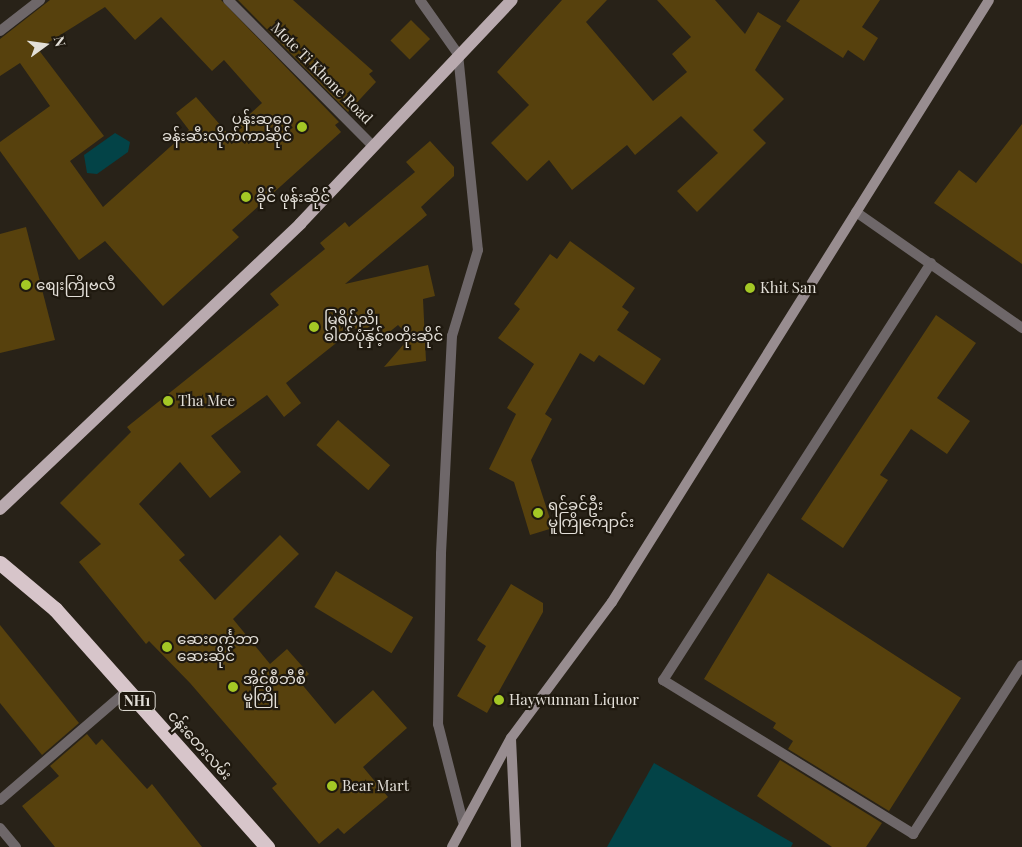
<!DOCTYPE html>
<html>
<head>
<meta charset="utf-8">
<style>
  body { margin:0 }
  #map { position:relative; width:1022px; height:847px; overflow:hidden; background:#282218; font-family:"Playfair Display","Noto Sans Myanmar",serif }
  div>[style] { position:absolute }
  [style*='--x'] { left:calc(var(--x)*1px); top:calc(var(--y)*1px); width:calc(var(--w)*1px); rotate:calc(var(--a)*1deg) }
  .water>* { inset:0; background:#034347 }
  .building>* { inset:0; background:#57410d; transform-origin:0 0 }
  .lane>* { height:10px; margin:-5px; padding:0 5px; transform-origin:5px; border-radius:5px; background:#6e6769 }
  .street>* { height:10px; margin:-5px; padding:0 5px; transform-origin:5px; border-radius:5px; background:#6e6769 }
  .secondary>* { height:10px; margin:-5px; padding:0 5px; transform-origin:5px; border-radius:5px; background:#988d90 }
  .primary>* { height:12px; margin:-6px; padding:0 6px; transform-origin:6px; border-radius:6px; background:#b9aaaf }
  .highway>* { height:15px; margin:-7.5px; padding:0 7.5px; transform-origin:7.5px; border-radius:7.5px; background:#d7c5ca }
  .dots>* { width:14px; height:14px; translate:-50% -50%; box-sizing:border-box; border:2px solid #1f190f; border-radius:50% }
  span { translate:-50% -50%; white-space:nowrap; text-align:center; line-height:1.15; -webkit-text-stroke:4.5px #1f190f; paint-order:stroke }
  .shield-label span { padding:1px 4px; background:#1f190f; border:1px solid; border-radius:4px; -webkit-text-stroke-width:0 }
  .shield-label { font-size:14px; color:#e3dfd8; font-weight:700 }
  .street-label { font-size:15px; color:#e3dfd8 }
  .poi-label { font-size:15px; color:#e3dfd8 }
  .right { translate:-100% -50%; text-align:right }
  .left { translate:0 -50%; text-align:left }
  .north { position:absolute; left:20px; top:20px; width:50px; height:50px; -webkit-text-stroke:4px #1f190f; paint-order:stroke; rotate:76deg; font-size:14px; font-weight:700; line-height:20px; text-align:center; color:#e3dfd8 }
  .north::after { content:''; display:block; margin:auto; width:18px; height:22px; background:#e3dfd8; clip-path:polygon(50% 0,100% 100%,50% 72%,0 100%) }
</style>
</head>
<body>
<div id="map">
  <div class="water">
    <div style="clip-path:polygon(115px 133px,130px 142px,128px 152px,97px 174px,87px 173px,84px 155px)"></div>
    <div style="clip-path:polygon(654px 763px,793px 843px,791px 847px,607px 847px)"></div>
  </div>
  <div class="building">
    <div style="clip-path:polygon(evenodd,50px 0,221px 0,339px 122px,335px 125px,341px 132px,232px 230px,239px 237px,163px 306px,105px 241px,79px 260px,0 151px,0 142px,50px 106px,20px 63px,0 76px,0 39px,50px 0,105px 7px,135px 40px,161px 17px,212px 71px,224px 60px,262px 103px,228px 134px,196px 97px,176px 113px,189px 130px,103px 207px,70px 161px,104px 136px,38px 49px,105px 7px)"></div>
    <div style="clip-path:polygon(238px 0,293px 0,373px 71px,369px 74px,376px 82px,348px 112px)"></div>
    <div style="clip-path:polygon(562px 0,607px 0,586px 22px,653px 101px,687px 72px,672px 54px,691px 37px,657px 0,715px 0,745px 34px,758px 12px,781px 26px,755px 70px,784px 99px,753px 130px,766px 143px,697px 212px,677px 191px,718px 153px,681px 116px,635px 155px,627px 145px,572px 190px,549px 160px,527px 181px,491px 143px,529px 105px,497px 72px)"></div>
    <div style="clip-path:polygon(800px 0,880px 0,862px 27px,878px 38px,864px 61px,848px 50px,843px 58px,786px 21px)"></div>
    <div style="left:411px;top:20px;width:27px;height:29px;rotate:45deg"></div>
    <div style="clip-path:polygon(1022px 124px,1022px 264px,934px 203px,959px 170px,976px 183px)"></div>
    <div style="clip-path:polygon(430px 141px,454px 167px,454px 176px,421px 207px,427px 215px,345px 284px,428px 265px,435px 296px,423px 299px,426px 361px,384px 367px,410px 337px,398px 325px,382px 338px,379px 319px,360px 334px,355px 328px,286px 383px,301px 403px,284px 417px,267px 395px,211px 436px,241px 472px,210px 498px,180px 462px,139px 504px,185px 555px,179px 560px,215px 600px,280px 535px,299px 554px,233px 619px,270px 664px,287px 649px,309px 674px,300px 682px,335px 724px,373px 690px,407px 728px,363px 767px,388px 797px,344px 834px,338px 828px,319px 844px,272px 788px,277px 784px,190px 683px,149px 641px,146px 644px,79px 562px,101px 544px,60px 503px,131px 432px,127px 427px,279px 305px,270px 294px,325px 249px,320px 243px,345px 222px,349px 227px,415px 172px,406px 162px)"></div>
    <div style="clip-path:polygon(26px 227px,55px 340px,0 353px,0 234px)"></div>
    <div style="clip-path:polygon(570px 241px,635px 288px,622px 307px,629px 312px,617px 330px,661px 359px,644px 385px,599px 355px,594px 362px,580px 353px,545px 414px,552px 419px,531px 460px,553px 528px,530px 535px,514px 482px,489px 469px,516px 414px,507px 408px,534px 364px,498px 338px,520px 309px,514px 304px,550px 254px,557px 259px)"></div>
    <div style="clip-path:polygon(936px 315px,976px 343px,937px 398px,970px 421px,947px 454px,911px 429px,880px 475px,888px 480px,843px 548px,801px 519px)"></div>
    <div style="left:338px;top:420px;width:69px;height:33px;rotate:41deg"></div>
    <div style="left:336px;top:571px;width:90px;height:42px;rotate:31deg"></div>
    <div style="clip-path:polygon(768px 573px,961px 698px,889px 811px,788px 749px,793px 741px,773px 728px,776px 723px,704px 679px)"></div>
    <div style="clip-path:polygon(511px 584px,543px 603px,543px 612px,487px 713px,457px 696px,486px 646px,477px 640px)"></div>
    <div style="clip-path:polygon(0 625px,79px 723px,42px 755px,0 703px)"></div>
    <div style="clip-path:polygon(87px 734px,96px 745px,102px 739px,147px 789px,152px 784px,202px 847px,55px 847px,22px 806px,59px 776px,50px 766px)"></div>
    <div style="clip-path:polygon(780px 760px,882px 823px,866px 847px,832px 847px,757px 796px)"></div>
  </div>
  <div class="lane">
    <div style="--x:856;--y:212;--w:203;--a:34.9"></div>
    <div style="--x:931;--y:263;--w:496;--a:122.7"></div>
    <div style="--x:663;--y:680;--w:294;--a:31.6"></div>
    <div style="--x:913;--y:834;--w:201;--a:-57.2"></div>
    <div style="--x:0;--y:800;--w:169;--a:-40.7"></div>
    <div style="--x:0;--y:828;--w:25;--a:50"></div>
  </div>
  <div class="street">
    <div style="--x:228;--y:0;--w:206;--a:45.2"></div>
    <div style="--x:420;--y:0;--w:66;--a:54.9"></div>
    <div style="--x:458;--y:54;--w:197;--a:84.2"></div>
    <div style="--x:478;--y:250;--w:90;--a:106.8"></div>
    <div style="--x:452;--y:336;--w:218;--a:92.9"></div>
    <div style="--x:441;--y:554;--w:170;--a:91"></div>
    <div style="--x:438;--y:724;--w:101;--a:75.7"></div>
    <div style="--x:0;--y:31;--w:51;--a:-37.8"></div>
  </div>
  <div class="secondary">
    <div style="--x:511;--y:739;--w:108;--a:87.3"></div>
    <div style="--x:452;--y:847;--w:124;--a:-61.6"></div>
    <div style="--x:511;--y:738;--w:169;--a:-53.4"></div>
    <div style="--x:612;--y:602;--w:710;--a:-57.94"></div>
  </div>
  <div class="primary">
    <div style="--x:0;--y:509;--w:414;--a:-43.5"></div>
    <div style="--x:300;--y:224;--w:308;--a:-46.6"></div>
  </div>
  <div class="highway">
    <div style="--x:0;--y:563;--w:72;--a:39.9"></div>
    <div style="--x:55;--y:609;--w:319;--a:48.3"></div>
  </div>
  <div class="dots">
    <div style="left:302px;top:127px;background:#a4c825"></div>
    <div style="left:246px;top:197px;background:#a4c825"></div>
    <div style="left:26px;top:285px;background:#a4c825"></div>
    <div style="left:750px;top:288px;background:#a4c825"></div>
    <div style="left:314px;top:327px;background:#a4c825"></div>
    <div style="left:168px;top:401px;background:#a4c825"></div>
    <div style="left:538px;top:513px;background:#a4c825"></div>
    <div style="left:167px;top:647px;background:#a4c825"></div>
    <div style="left:233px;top:687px;background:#a4c825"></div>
    <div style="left:499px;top:700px;background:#a4c825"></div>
    <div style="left:332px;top:786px;background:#a4c825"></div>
  </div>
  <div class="shield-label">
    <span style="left:137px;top:701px">NH1</span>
  </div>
  <div class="street-label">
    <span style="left:322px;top:73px;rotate:45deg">Mote Ti Khone Road</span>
    <span style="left:200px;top:745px;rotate:48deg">ငန်းတေးလမ်း</span>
  </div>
  <div class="poi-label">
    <span class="right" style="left:292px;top:127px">ပန်းဆုဝေ<br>ခန်းဆီးလိုက်ကာဆိုင်</span>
    <span class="left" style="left:256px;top:197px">ခိုင် ဖုန်းဆိုင်</span>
    <span class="left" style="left:36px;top:285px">စျေးကြိုဗလီ</span>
    <span class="left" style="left:760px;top:288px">Khit San</span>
    <span class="left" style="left:324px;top:327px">မြရိပ်ညို<br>ဓါတ်ပုံနှင့်စတိုးဆိုင်</span>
    <span class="left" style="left:178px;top:401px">Tha Mee</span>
    <span class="left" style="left:548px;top:513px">ရင်ခွင်ဦး<br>မူကြိုကျောင်း</span>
    <span class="left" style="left:177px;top:647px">ဆေးဝင်္ကဘာ<br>ဆေးဆိုင်</span>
    <span class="left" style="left:243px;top:687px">အိုင်စီဘီစီ<br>မူကြို</span>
    <span class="left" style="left:509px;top:700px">Haywunnan Liquor</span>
    <span class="left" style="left:342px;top:786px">Bear Mart</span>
  </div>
  <div class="north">N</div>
</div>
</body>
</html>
